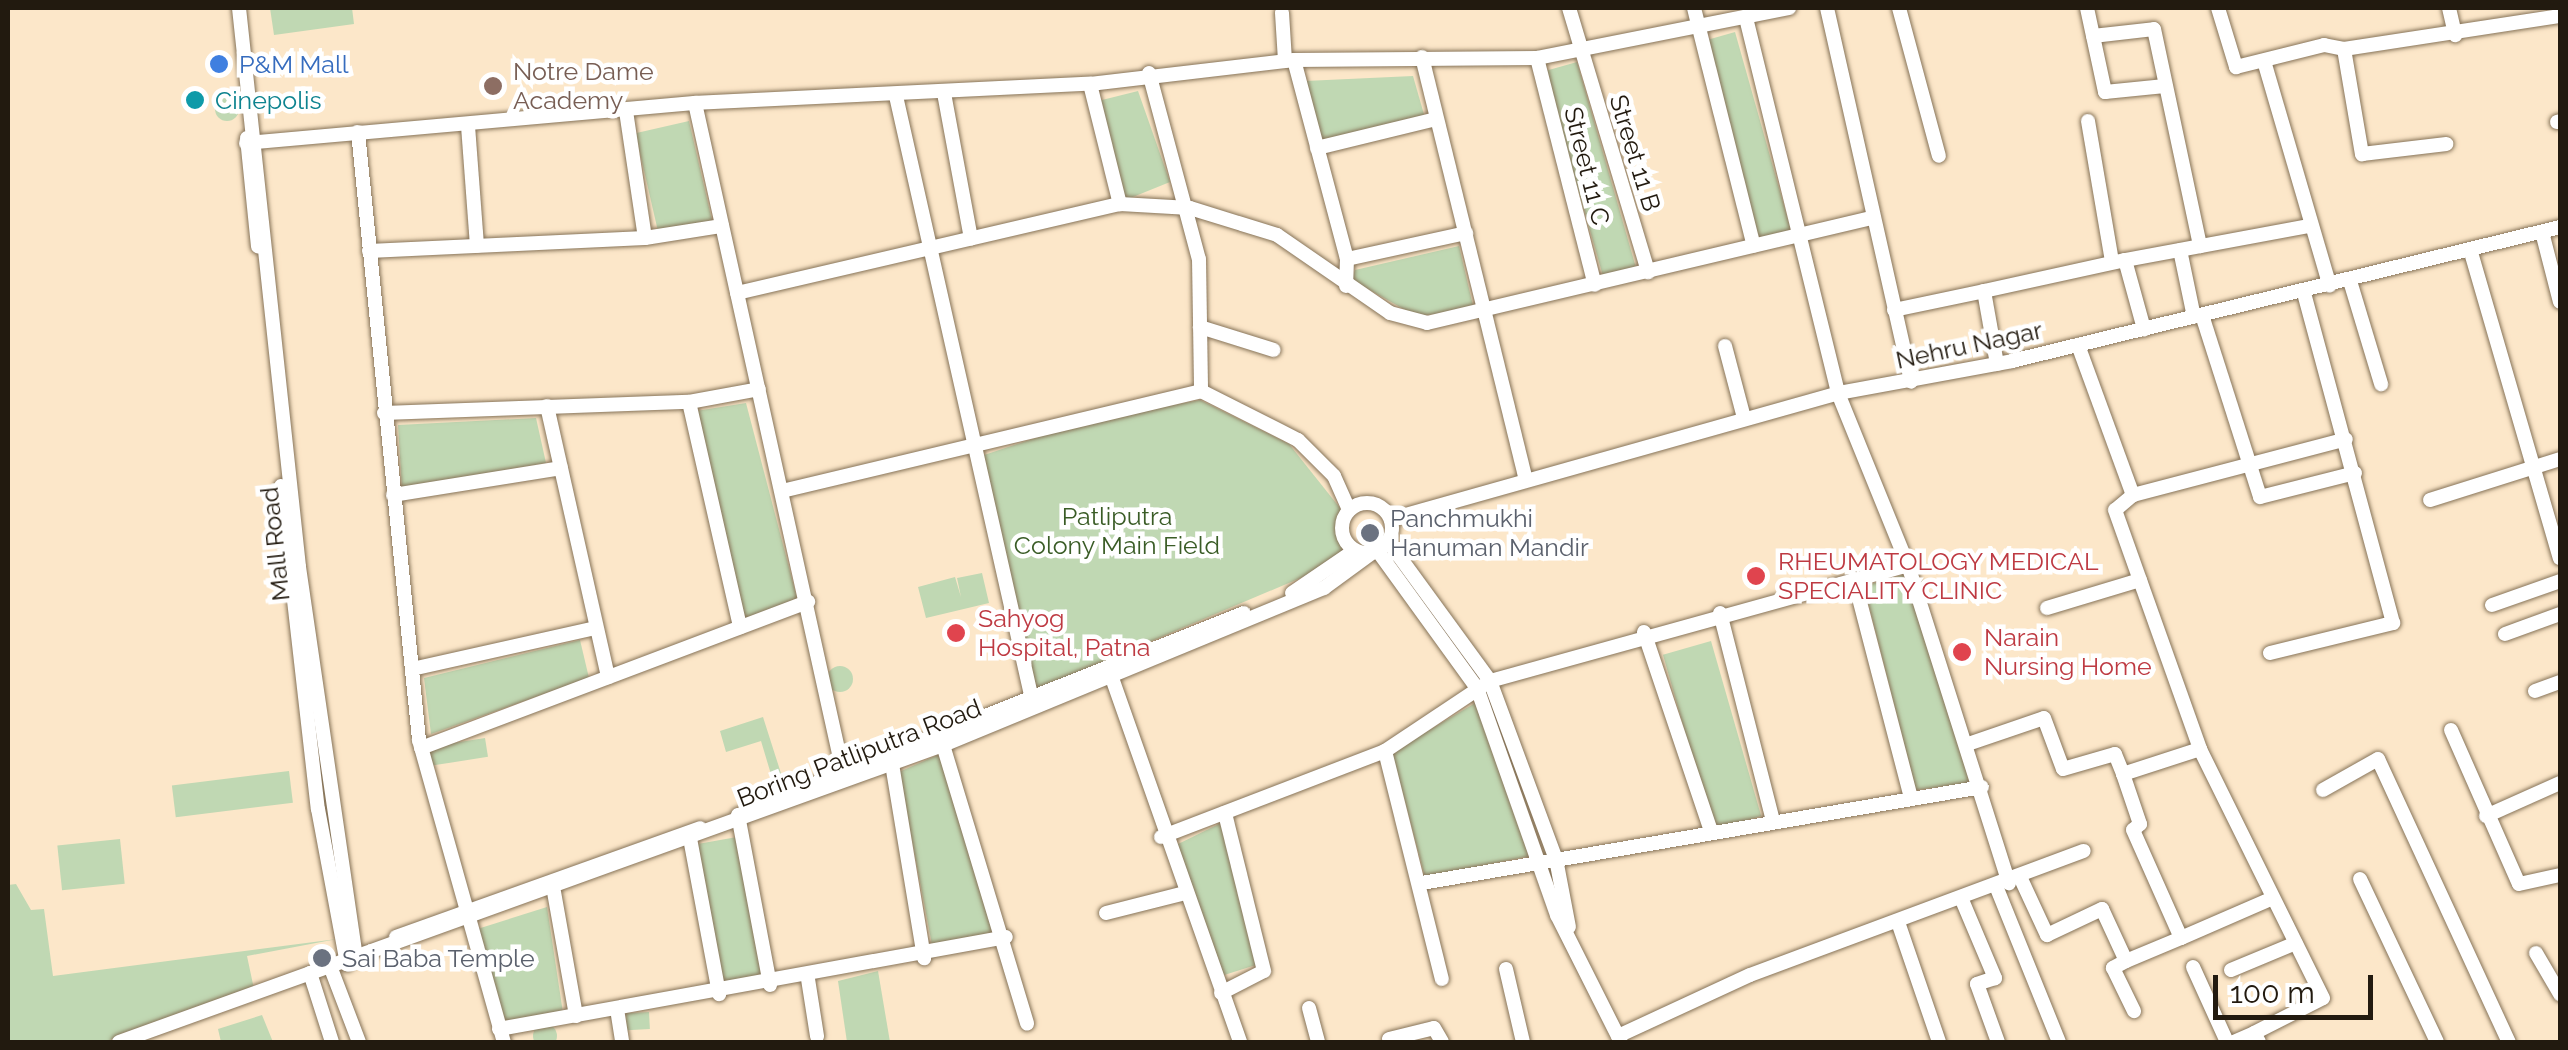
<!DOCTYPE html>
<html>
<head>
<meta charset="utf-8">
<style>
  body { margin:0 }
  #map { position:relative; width:2568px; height:1050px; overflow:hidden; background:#fce7c9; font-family:Raleway,sans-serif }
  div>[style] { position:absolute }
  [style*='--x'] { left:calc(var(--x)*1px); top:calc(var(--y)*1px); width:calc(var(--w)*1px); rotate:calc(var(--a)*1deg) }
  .green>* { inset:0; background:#c0d8b3; transform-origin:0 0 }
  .round { border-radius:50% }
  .roads { filter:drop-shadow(0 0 2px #867358) drop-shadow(0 0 2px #867358) }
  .minor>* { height:14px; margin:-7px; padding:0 7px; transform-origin:7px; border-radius:7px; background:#fff }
  .minor>.ring { margin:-7px; padding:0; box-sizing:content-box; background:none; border:14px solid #fff; border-radius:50% }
  .dots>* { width:28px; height:28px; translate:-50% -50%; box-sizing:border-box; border:5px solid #fff; border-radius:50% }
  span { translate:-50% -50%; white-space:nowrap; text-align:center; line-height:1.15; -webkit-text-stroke:9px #fff; paint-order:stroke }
  .shop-label { font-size:25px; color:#366cbe }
  .left { translate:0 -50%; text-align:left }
  .education-label { font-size:25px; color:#785e54 }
  .culture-label { font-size:25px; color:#0d838f }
  .street-label { font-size:25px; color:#221a0f }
  .park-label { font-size:25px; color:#3a5c26 }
  .worship-label { font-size:25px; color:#5b616d }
  .health-label { font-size:25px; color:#be3a42 }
  .frame { position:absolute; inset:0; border:10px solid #221a0f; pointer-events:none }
  .scale { position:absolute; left:2213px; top:975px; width:160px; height:45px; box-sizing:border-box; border:5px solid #221a0f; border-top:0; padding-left:12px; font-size:30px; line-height:35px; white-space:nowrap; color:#221a0f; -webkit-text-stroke:8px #fff; paint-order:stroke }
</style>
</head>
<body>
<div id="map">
  <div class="green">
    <div style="clip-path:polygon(270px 8px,352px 8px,354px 24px,274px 35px)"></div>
    <div style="clip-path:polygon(1735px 32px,1792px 234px,1756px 242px,1707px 40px)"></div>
    <div style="left:1577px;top:62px;width:213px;height:34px;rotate:74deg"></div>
    <div style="clip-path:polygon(1413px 76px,1425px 118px,1321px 140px,1305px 81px)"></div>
    <div style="clip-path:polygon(1138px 91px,1170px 182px,1123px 201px,1098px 101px)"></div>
    <div class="round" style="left:215px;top:97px;width:24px;height:24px"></div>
    <div style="left:689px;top:121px;width:105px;height:55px;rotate:77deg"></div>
    <div style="clip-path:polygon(1459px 246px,1474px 310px,1416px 316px,1352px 280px,1355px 270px)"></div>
    <div style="clip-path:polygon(1200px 400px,1289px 444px,1340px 508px,1351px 544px,1324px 568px,1036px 690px,978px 457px,1084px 422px)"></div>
    <div style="clip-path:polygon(746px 403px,798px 602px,743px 622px,696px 411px)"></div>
    <div style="clip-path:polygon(536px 418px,546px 463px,402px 489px,398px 425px)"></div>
    <div style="clip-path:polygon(982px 573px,989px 603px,926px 618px,918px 587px,955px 577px,961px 597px,957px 578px)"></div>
    <div style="clip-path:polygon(1903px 575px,1974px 782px,1916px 790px,1864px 586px)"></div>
    <div style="clip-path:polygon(580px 640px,589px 678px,431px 734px,424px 678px)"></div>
    <div style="left:1711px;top:641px;width:182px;height:50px;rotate:74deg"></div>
    <div class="round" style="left:827px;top:666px;width:26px;height:26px"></div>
    <div style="clip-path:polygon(1482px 699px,1540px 854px,1425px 877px,1392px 752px)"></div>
    <div style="clip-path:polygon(763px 717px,786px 789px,750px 800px,747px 790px,773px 781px,761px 741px,726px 752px,720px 731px)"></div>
    <div style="left:485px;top:738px;width:19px;height:63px;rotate:81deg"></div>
    <div style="clip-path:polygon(940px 754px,997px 932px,932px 945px,899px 772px)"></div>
    <div style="left:289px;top:771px;width:32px;height:118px;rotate:83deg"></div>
    <div style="clip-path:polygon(1221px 823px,1259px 964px,1218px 977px,1176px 845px)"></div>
    <div style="left:737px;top:837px;width:144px;height:40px;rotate:80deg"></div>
    <div style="left:120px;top:839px;width:45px;height:63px;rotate:84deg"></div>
    <div style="clip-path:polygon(16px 884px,31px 910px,44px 909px,53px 976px,337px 939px,247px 956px,254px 989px,104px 1042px,8px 1042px,8px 885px)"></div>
    <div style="clip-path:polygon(547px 907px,563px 1013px,501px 1025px,471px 931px)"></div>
    <div style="clip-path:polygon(878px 971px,890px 1042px,847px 1042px,838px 981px)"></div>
    <div style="left:649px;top:1012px;width:17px;height:23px;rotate:87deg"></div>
    <div style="clip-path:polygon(262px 1015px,273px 1042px,221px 1042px,218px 1029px)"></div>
    <div class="round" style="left:533px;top:1024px;width:24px;height:24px"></div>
  </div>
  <div class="roads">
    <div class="minor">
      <div style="--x:239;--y:8;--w:562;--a:83.87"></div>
      <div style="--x:299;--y:567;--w:397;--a:81.7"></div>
      <div style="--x:1569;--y:8;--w:276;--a:73.3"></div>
      <div style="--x:1694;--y:8;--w:245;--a:75.9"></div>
      <div style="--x:1827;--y:8;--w:383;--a:77.3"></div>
      <div style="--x:1899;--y:8;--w:153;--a:74.9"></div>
      <div style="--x:2087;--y:8;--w:86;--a:77.9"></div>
      <div style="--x:2105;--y:92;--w:60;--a:-5.7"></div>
      <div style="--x:2218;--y:8;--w:62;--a:73"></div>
      <div style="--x:2236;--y:67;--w:91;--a:-14"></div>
      <div style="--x:2324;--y:45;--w:20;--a:11"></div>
      <div style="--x:2344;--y:49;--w:219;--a:-8.7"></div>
      <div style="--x:2449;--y:8;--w:28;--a:77"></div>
      <div style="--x:1282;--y:13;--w:48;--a:86.4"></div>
      <div style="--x:1747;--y:22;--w:382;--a:76.2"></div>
      <div style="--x:1838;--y:393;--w:186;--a:67.9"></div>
      <div style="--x:1908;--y:565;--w:334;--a:72.4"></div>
      <div style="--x:2093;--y:36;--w:61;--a:-6.5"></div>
      <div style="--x:2154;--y:29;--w:222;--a:78"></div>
      <div style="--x:2344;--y:49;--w:107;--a:80.3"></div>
      <div style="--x:2362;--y:154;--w:85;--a:-6.8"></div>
      <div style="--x:1422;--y:57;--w:431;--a:76.2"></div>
      <div style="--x:1537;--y:58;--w:234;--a:75.7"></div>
      <div style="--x:1294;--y:60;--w:206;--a:75.1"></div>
      <div style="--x:1347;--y:259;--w:27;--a:92"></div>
      <div style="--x:2264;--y:61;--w:234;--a:73.7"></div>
      <div style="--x:1149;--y:73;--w:193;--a:75"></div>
      <div style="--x:1199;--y:259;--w:132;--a:89.1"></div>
      <div style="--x:1090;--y:84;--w:124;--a:76"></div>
      <div style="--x:944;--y:93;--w:148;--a:79.5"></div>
      <div style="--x:896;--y:96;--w:623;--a:77.3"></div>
      <div style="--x:695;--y:103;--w:689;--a:77.52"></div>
      <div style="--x:626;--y:111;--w:128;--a:81.5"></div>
      <div style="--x:2088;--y:121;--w:143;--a:80.3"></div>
      <div style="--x:2557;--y:122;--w:3;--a:-18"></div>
      <div style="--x:468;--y:126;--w:120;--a:85.7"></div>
      <div style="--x:358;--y:132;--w:611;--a:84.27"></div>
      <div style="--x:419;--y:740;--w:314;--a:74.3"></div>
      <div style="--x:247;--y:138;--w:109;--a:84.2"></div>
      <div style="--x:246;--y:143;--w:451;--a:-5.1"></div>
      <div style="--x:695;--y:103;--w:395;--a:-2.8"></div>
      <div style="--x:1090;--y:84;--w:205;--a:-6.7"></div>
      <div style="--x:1294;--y:60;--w:243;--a:-0.5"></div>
      <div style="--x:1537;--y:58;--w:257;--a:-11.2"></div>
      <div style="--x:1317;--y:148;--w:122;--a:-13.7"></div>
      <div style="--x:2542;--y:232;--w:72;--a:75.6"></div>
      <div style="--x:2470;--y:249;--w:322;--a:73.8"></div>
      <div style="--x:2180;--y:250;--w:68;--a:78.2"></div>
      <div style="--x:369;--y:251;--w:276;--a:-2.7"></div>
      <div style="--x:645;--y:238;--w:78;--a:-8.9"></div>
      <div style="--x:1347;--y:259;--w:122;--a:-12.3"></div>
      <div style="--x:2125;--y:260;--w:186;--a:-10.5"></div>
      <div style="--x:2350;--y:281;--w:108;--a:73.2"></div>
      <div style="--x:1984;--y:291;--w:144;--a:-12.4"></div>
      <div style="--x:2125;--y:260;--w:72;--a:74.6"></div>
      <div style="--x:737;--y:293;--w:393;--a:-13.1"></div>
      <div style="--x:1120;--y:204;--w:70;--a:3.3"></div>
      <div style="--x:1190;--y:208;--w:91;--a:17.2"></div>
      <div style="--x:1277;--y:235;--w:137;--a:34.6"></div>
      <div style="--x:1390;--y:313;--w:38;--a:15"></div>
      <div style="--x:1427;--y:323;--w:457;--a:-13.3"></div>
      <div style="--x:1894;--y:310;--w:92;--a:-11.9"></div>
      <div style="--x:1984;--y:291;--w:74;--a:79.9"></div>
      <div style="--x:2202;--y:315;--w:191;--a:72.3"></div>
      <div style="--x:2260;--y:497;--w:98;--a:-14.2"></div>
      <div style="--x:1200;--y:327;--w:77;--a:17.3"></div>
      <div style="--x:2078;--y:345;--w:160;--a:69.9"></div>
      <div style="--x:2133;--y:495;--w:220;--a:-14.7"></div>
      <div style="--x:1725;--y:346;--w:74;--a:75.2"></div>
      <div style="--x:689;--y:402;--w:231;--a:77.2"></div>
      <div style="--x:547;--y:406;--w:278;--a:77.3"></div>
      <div style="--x:384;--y:413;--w:305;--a:-2.1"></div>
      <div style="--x:689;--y:402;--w:71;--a:-10.5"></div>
      <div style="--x:281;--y:486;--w:325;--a:83.5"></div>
      <div style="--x:318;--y:809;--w:158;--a:79.4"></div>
      <div style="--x:782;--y:491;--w:431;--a:-13.4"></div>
      <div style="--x:1201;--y:391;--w:109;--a:26.8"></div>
      <div style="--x:1298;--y:440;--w:51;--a:45"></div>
      <div style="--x:1334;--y:476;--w:37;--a:66"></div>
      <div style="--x:393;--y:495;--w:170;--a:-9.1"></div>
      <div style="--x:2133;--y:495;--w:23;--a:140"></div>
      <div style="--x:2115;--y:510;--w:254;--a:70.4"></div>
      <div style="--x:2430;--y:500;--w:136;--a:-17.5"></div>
      <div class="ring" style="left:1342px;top:503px;width:36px;height:36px"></div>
      <div style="--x:1391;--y:519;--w:464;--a:-15.7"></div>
      <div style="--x:1838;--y:393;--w:177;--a:-10.4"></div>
      <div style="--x:2012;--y:361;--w:564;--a:-13.74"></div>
      <div style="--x:1388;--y:541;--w:173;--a:53.9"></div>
      <div style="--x:1490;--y:681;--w:190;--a:69.7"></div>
      <div style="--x:1556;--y:859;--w:69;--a:79.2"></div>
      <div style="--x:1377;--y:550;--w:170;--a:54.1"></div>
      <div style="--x:1477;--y:688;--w:241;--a:70.6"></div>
      <div style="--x:1557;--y:915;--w:142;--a:63.3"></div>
      <div style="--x:1854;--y:579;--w:226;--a:75.4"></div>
      <div style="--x:1292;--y:593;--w:76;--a:-34.3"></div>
      <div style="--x:2492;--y:605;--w:72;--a:-19.4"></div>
      <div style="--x:2047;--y:608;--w:97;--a:-16.8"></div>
      <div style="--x:1720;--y:613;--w:215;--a:75.7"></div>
      <div style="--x:1644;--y:632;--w:210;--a:71.4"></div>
      <div style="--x:2505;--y:634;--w:59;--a:-20"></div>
      <div style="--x:2270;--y:653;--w:127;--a:-13.7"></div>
      <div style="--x:2393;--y:623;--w:345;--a:-105.1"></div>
      <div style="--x:412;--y:669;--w:188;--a:-12.6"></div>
      <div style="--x:1112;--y:678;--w:386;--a:70.6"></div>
      <div style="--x:2535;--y:691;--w:27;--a:-20"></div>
      <div style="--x:2451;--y:730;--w:168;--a:66.2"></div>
      <div style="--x:2519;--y:884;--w:42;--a:-12.4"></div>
      <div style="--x:1968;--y:744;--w:80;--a:-18.9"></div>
      <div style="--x:2044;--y:718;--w:54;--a:69.6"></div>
      <div style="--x:2063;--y:769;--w:54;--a:-16.1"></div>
      <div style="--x:2115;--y:754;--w:22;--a:68"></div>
      <div style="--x:943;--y:745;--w:291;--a:73.2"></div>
      <div style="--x:421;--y:748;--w:414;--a:-20.7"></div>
      <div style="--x:1385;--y:751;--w:235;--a:76"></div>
      <div style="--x:892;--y:764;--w:197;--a:80.6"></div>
      <div style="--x:2323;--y:790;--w:63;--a:-29.4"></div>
      <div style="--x:2378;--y:759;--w:312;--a:65.2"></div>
      <div style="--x:744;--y:812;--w:538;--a:-21.7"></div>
      <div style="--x:738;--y:815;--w:173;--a:79.3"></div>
      <div style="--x:2486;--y:816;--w:81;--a:-24"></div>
      <div style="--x:689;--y:833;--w:164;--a:79.4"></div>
      <div style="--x:1161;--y:837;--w:240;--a:-21"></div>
      <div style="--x:1385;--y:751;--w:126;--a:-33.7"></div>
      <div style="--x:1490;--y:681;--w:434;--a:-15.5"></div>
      <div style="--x:2021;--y:879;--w:62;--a:65.1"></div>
      <div style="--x:2047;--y:935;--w:61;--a:-25.3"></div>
      <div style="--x:2102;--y:909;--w:57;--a:65.2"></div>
      <div style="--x:2126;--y:961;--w:60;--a:-22.7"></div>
      <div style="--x:2360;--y:879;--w:180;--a:64.7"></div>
      <div style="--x:1422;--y:883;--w:568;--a:-9.73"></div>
      <div style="--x:1996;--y:886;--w:168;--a:68"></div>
      <div style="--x:554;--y:892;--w:126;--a:79.9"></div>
      <div style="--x:1962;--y:900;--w:85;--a:67.1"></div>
      <div style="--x:1995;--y:978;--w:19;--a:162"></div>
      <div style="--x:1977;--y:984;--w:62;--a:70.1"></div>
      <div style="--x:1106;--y:913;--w:77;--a:-14.2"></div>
      <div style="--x:1899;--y:925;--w:124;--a:71.1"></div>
      <div style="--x:396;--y:937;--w:323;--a:-19.7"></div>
      <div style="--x:2536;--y:953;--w:48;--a:59.7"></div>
      <div style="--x:2126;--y:961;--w:15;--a:152"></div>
      <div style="--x:2113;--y:968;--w:48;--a:64"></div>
      <div style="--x:330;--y:966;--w:81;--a:69.1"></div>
      <div style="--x:2193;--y:967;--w:82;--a:65.6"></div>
      <div style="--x:1506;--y:969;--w:75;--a:76.9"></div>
      <div style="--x:2231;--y:970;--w:70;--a:-22.6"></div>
      <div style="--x:310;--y:973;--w:72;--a:72.3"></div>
      <div style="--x:808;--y:979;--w:58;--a:81"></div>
      <div style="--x:1221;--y:993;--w:48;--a:-27.1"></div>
      <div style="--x:1264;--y:971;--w:163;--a:-103.9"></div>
      <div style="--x:1309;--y:1008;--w:35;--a:75"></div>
      <div style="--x:617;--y:1009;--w:33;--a:81"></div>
      <div style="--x:499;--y:1029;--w:515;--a:-10.28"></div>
      <div style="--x:1618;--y:1036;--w:145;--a:-24.8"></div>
      <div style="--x:1750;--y:975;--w:356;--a:-20.4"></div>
      <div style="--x:1389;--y:1039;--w:46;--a:-13.7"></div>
      <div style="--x:1434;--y:1028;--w:16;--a:60"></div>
      <div style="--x:119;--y:1042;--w:876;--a:-19.82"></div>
      <div style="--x:943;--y:745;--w:412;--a:-22.4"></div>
      <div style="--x:1324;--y:588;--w:61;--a:-36.3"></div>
      <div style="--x:2234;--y:1042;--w:22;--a:-24"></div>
      <div style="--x:2259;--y:1042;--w:10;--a:-119"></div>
      <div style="--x:2254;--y:1033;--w:77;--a:-26.9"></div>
      <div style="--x:2323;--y:998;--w:278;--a:-116.3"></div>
      <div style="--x:2200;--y:749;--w:81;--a:162"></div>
      <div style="--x:2123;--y:774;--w:53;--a:71.2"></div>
      <div style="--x:2140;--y:824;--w:9;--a:139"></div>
      <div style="--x:2133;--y:830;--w:118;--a:66"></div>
      <div style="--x:2181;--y:938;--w:100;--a:-23.5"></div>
    </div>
  </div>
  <div class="dots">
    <div style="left:219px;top:64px;background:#3f7fe0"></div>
    <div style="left:493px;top:86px;background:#8d6e63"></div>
    <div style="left:195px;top:100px;background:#0f9aa8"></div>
    <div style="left:1370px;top:533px;background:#6b7280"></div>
    <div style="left:1756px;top:576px;background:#e0444e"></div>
    <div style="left:956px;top:633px;background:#e0444e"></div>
    <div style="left:1962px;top:652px;background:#e0444e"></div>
    <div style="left:322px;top:958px;background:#6b7280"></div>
  </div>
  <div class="shop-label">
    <span class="left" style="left:239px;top:64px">P&amp;M Mall</span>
  </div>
  <div class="education-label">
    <span class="left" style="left:513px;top:86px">Notre Dame<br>Academy</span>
  </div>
  <div class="culture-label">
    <span class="left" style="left:215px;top:100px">Cinepolis</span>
  </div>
  <div class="street-label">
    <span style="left:1635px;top:153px;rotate:73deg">Street 11 B</span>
    <span style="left:1587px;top:166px;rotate:76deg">Street 11 C</span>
    <span style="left:1969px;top:345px;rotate:-12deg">Nehru Nagar</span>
    <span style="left:275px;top:544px;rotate:-96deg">Mall Road</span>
    <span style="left:859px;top:753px;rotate:-21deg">Boring Patliputra Road</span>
  </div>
  <div class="park-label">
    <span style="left:1117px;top:531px">Patliputra<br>Colony Main Field</span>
  </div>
  <div class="worship-label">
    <span class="left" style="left:1390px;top:533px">Panchmukhi<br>Hanuman Mandir</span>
    <span class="left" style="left:342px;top:958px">Sai Baba Temple</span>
  </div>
  <div class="health-label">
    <span class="left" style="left:1778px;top:576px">RHEUMATOLOGY MEDICAL<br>SPECIALITY CLINIC</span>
    <span class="left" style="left:978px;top:633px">Sahyog<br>Hospital, Patna</span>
    <span class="left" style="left:1984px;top:652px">Narain<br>Nursing Home</span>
  </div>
  <div class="frame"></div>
  <div class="scale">100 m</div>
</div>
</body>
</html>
